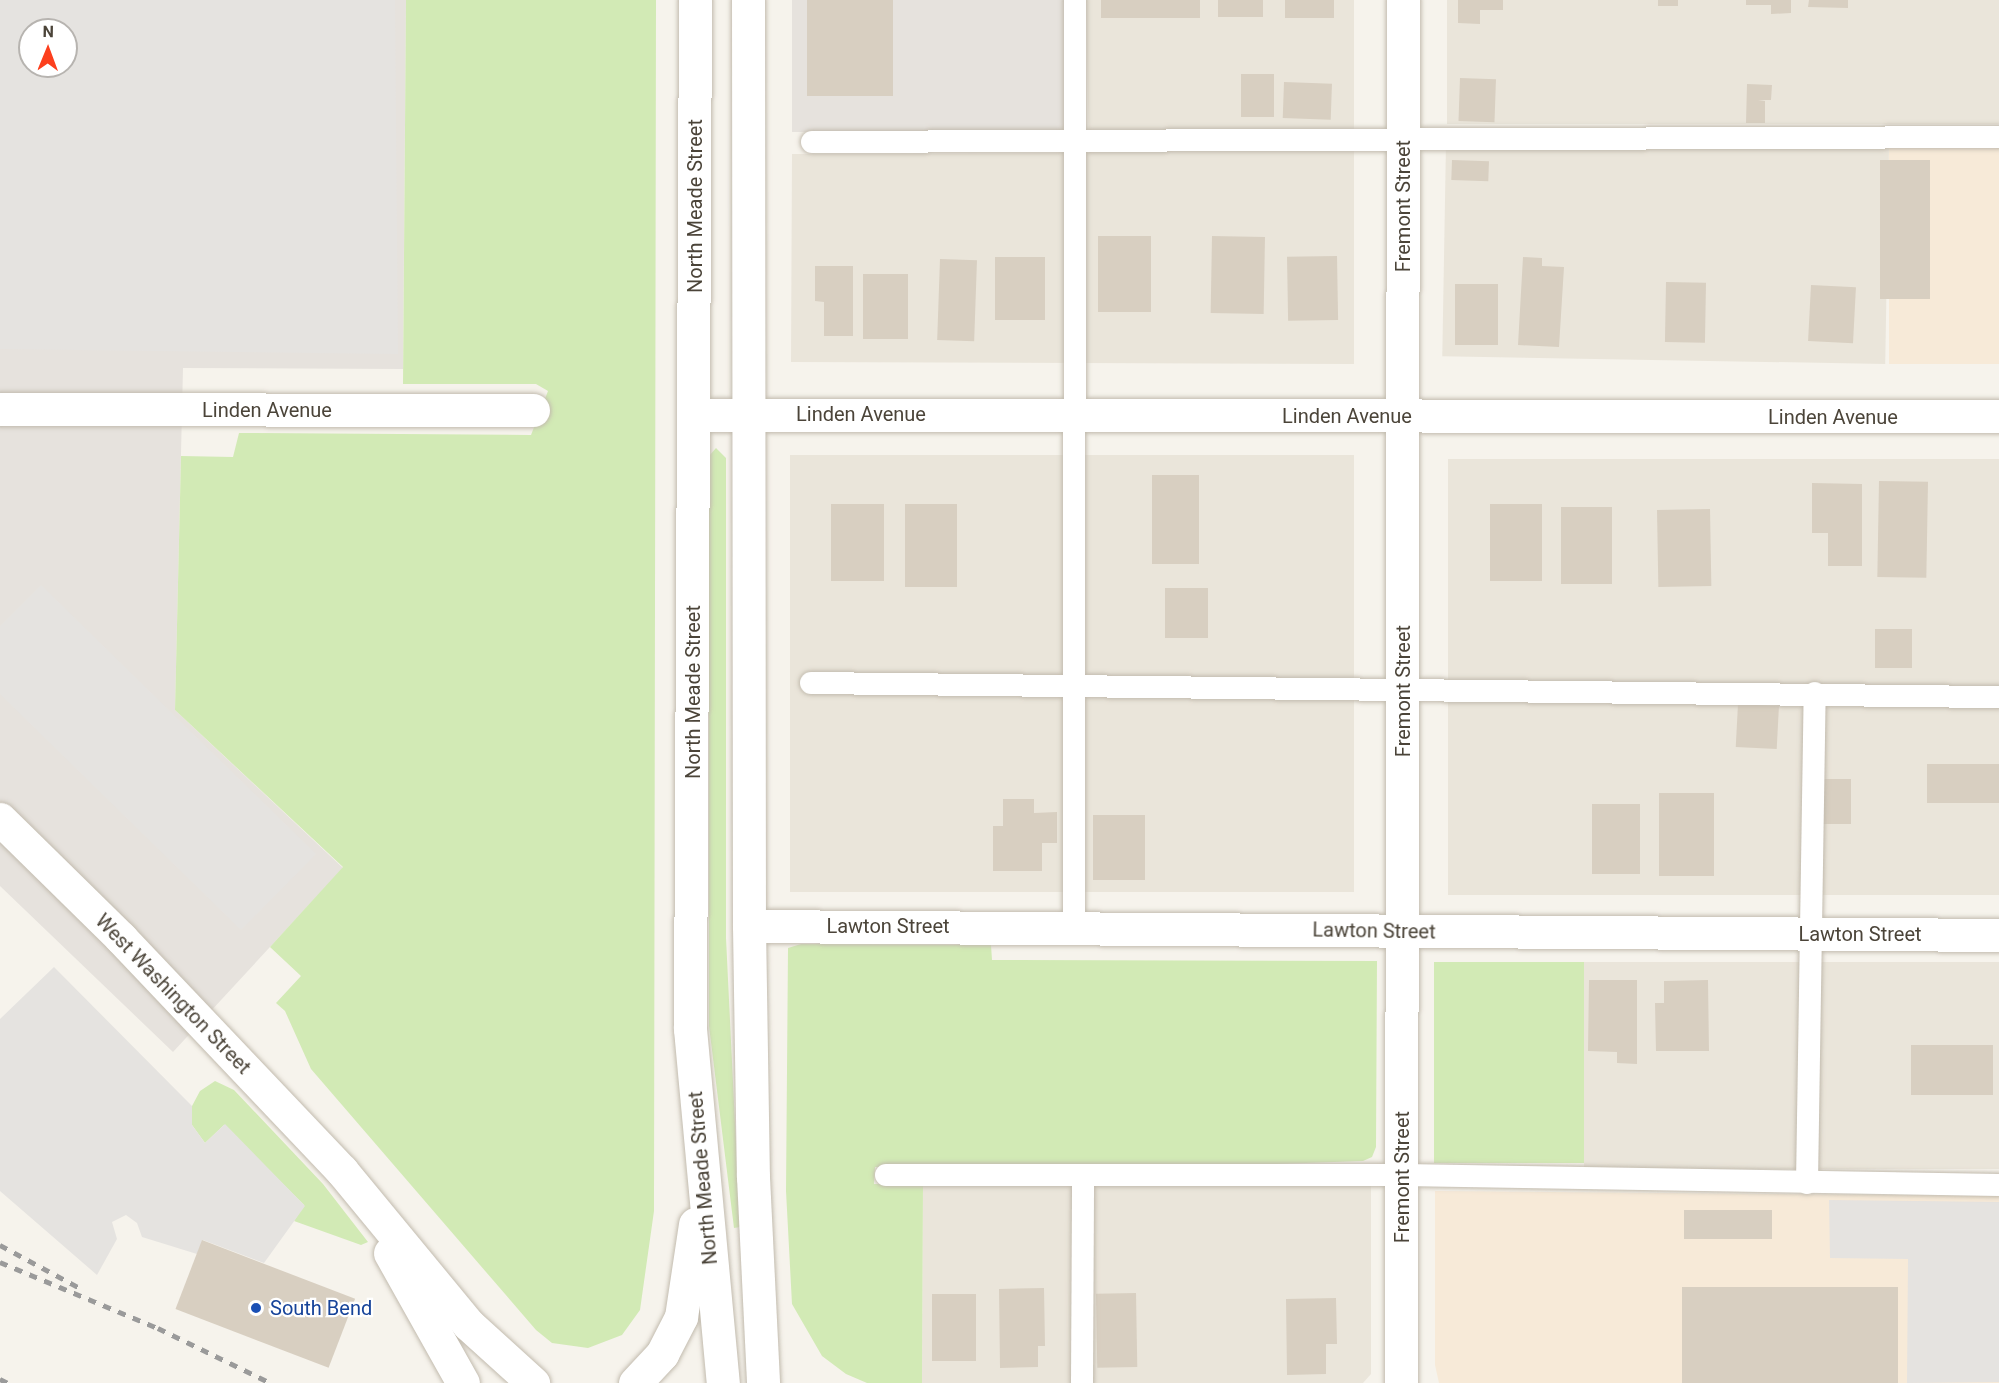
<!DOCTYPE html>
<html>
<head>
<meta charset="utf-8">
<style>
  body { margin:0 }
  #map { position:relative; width:1999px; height:1383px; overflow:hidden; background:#f6f3ec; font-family:Roboto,sans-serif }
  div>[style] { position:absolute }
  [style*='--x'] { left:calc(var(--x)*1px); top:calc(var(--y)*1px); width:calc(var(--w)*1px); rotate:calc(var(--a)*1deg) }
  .residential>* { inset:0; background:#eae5da; transform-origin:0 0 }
  .commercial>* { inset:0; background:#f7ead8; transform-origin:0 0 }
  .industrial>* { inset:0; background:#e6e2dd; transform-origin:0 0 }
  .green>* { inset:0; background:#d2eab5; transform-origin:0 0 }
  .parking>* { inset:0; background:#e5e3e0 }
  .building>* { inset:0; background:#d8cfc1; transform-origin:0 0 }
  .roads { filter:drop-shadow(0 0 2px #c2bbae) drop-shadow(0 0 2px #c2bbae) }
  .service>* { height:22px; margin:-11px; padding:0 11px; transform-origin:11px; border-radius:11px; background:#fff }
  .minor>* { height:33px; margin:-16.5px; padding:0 16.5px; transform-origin:16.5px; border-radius:16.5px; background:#fff }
  .tertiary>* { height:33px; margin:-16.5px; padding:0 16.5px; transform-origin:16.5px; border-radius:16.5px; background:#fff }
  .rail>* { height:4.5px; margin-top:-2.25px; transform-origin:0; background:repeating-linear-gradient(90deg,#9a9a9a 0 8px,transparent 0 16px) }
  .dots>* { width:16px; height:16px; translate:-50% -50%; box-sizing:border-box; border:3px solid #fff; border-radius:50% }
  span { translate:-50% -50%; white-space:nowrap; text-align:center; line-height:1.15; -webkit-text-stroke:4.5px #fff; paint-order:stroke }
  .street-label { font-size:20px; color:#4b4439 }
  .transit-label { font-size:20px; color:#164399 }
  .left { translate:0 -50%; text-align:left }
  .north { position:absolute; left:18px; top:18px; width:60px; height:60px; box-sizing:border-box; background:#fff; border:2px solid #b7b4b0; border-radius:50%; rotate:1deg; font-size:16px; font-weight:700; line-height:24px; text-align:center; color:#4b4439 }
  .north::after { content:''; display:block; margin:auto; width:21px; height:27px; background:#fc3f1d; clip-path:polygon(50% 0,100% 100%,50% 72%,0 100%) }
</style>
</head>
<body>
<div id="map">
  <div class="residential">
    <div style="clip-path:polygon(1086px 0,1354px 0,1354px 364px,791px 362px,792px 154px,1089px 153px)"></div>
    <div style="left:1447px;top:0;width:552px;height:124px"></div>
    <div style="left:1889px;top:147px;width:217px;height:443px;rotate:91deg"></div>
    <div style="left:790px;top:455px;width:564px;height:437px"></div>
    <div style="left:1448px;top:459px;width:551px;height:436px"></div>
    <div style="left:1999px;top:962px;width:207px;height:415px;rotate:90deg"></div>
    <div style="clip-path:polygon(923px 1184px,1371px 1185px,1371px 1374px,1363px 1383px,922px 1383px)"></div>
  </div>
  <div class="commercial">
    <div style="left:1889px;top:147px;width:110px;height:217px"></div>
    <div style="clip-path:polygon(1435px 1191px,1999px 1196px,1999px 1383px,1439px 1383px,1435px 1365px)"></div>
  </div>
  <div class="industrial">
    <div style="clip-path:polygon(evenodd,0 0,406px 0,403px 369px,183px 368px,175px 710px,343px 868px,173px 1052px,0 886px,0 0,30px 30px,66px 30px,66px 66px,30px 66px,30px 30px)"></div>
    <div style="left:792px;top:0;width:273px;height:132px"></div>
  </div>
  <div class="green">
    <div style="clip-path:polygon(406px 0,656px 0,654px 1211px,640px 1310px,622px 1335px,588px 1348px,552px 1343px,536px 1330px,311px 1069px,285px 1011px,276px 1003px,301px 976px,270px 947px,343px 867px,175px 710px,181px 456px,233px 457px,239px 433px,531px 435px,548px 391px,536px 384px,403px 384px)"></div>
    <div style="clip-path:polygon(716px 448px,726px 458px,726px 938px,740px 1227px,734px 1228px,709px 1026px,709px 456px)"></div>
    <div style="clip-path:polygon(801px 944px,991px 945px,992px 960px,1377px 961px,1376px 1147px,1372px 1157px,1363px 1161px,1188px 1167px,875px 1167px,874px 1184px,923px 1184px,922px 1383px,867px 1383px,846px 1374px,822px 1356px,792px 1304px,786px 1191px,788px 948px)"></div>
    <div style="left:1434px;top:962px;width:150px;height:201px"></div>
    <div style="clip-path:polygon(215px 1081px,234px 1090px,323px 1184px,368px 1242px,361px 1245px,294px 1221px,304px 1205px,224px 1125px,205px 1143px,192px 1125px,192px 1106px,200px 1091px)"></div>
  </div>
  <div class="parking">
    <div style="clip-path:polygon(evenodd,0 0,395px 0,398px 354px,0 349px,0 0,30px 30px,66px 30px,66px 66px,30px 66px,30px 30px)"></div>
    <div style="clip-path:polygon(41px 585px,316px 854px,241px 930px,0 694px,0 626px)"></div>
    <div style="clip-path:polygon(54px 967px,192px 1106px,192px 1125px,205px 1143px,225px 1124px,305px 1206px,264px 1263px,203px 1240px,197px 1254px,142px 1237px,137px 1223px,126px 1215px,112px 1222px,117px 1239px,97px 1275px,0 1191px,0 1019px)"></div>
    <div style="clip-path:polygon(1829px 1200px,1999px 1202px,1999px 1382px,1907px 1383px,1908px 1259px,1830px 1258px)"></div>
  </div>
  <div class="building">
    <div style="left:807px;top:0;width:86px;height:96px"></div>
    <div style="left:1101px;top:0;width:99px;height:18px"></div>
    <div style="left:1218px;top:0;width:45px;height:17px"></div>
    <div style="left:1285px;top:0;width:49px;height:18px"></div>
    <div style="clip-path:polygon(1458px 0,1503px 0,1503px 10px,1480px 10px,1480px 24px,1458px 23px)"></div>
    <div style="left:1658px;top:0;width:20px;height:6px"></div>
    <div style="clip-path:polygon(1746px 0,1791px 0,1791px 13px,1771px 14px,1771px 5px,1746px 5px)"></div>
    <div style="clip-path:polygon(1809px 0,1848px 0,1848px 8px,1808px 7px)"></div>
    <div style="left:1241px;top:74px;width:33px;height:43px"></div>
    <div style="left:1460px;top:78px;width:36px;height:43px;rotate:2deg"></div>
    <div style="left:1284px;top:82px;width:48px;height:36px;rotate:2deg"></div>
    <div style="clip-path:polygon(1747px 84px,1772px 85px,1771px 100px,1758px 100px,1765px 101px,1765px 123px,1746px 123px)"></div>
    <div style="left:1452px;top:160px;width:37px;height:20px;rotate:2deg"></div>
    <div style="left:1880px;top:160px;width:50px;height:139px"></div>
    <div style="left:1098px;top:236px;width:53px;height:76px"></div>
    <div style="left:1212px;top:236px;width:53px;height:77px;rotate:1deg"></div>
    <div style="left:1337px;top:256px;width:64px;height:50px;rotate:89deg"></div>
    <div style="left:995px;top:257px;width:50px;height:63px"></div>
    <div style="clip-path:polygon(1523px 257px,1542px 258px,1542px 266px,1564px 267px,1559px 347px,1518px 345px)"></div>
    <div style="left:940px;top:259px;width:37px;height:81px;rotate:2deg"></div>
    <div style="clip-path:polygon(815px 266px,853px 266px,853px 336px,824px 336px,824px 302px,815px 301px)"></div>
    <div style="left:863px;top:274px;width:45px;height:65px"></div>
    <div style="left:1666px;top:282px;width:40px;height:60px;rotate:1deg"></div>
    <div style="left:1455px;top:284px;width:43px;height:61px"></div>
    <div style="left:1811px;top:285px;width:45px;height:56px;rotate:3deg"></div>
    <div style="left:1152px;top:475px;width:47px;height:89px"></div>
    <div style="left:1879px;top:481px;width:49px;height:96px;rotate:1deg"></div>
    <div style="clip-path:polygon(1812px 483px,1862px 484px,1862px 566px,1828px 566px,1828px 533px,1812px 533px)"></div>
    <div style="left:831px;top:504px;width:53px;height:77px"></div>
    <div style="left:905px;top:504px;width:52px;height:83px"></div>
    <div style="left:1490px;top:504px;width:52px;height:77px"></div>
    <div style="left:1561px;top:507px;width:51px;height:77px"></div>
    <div style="left:1710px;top:509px;width:77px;height:53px;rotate:89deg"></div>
    <div style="left:1165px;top:588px;width:43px;height:50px"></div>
    <div style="left:1875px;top:629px;width:37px;height:39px"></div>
    <div style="left:1738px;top:704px;width:41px;height:43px;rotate:3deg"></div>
    <div style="left:1999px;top:764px;width:39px;height:72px;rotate:90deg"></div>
    <div style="left:1817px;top:779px;width:34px;height:45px"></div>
    <div style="left:1714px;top:793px;width:83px;height:55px;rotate:90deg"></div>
    <div style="clip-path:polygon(1003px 799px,1034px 799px,1034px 813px,1057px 812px,1057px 843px,1042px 843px,1042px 871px,993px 871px,993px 826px,1003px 826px)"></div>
    <div style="left:1640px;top:804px;width:70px;height:48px;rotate:90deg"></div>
    <div style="left:1145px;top:815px;width:65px;height:52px;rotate:90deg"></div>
    <div style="clip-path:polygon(1589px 980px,1637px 980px,1637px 1064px,1617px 1063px,1617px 1052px,1588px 1051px)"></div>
    <div style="clip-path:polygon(1708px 980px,1709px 1051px,1656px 1051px,1655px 1003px,1664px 1003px,1664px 981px)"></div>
    <div style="left:1993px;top:1045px;width:50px;height:82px;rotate:90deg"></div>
    <div style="left:1684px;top:1210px;width:88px;height:29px"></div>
    <div style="left:202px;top:1240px;width:164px;height:74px;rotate:21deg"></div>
    <div style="left:1682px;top:1287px;width:216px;height:96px"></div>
    <div style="clip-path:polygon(1044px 1288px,1045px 1346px,1038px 1346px,1038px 1367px,1000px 1368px,999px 1289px)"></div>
    <div style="left:1136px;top:1293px;width:74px;height:40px;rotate:89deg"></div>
    <div style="left:932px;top:1294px;width:44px;height:67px"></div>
    <div style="clip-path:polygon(1336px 1298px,1337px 1344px,1326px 1344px,1326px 1374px,1287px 1375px,1286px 1299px)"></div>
  </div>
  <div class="roads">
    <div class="service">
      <div style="--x:812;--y:142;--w:1187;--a:-0.24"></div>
      <div style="--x:811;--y:683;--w:1188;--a:0.68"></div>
      <div style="--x:1074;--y:926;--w:926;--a:-89.94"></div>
      <div style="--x:886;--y:1175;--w:517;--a:0"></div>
      <div style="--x:1403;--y:1175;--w:596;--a:0.96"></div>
      <div style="--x:1807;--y:1183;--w:490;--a:-89.1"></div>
      <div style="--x:1082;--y:1383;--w:207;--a:-89.7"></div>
    </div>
    <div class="minor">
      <div style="--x:0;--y:409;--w:533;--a:0.11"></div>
      <div style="--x:695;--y:415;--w:1304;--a:0.04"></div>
      <div style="--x:0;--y:819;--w:170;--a:44.5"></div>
      <div style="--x:121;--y:938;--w:321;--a:46.5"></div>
      <div style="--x:342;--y:1171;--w:198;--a:50.5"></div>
      <div style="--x:468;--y:1324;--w:88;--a:42.2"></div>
      <div style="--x:749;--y:926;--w:1250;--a:0.41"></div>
      <div style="--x:390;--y:1253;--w:149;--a:60.7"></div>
      <div style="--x:1401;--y:1383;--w:1383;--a:-89.92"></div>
    </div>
    <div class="tertiary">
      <div style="--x:695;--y:0;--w:1029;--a:90.28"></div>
      <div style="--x:690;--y:1029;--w:356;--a:84.7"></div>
      <div style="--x:748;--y:0;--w:926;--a:89.94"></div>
      <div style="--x:749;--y:926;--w:251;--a:89.1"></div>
      <div style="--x:753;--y:1177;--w:206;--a:87.2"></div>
      <div style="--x:635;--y:1383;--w:40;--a:-47"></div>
      <div style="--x:662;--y:1354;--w:42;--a:-62.8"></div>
      <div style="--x:681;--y:1317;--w:94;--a:-81.4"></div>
    </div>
  </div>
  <div class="rail">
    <div style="--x:0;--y:1245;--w:89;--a:28.3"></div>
    <div style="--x:0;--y:1262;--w:171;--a:22.7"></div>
    <div style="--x:158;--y:1328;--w:126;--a:26"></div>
    <div style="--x:0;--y:1379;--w:9;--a:27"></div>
  </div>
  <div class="dots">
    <div style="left:256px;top:1308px;background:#1a4fb4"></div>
  </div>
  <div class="street-label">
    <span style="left:695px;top:206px;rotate:-90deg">North Meade Street</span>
    <span style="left:1403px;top:206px;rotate:-90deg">Fremont Street</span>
    <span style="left:267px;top:410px">Linden Avenue</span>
    <span style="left:861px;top:414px">Linden Avenue</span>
    <span style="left:1347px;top:416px">Linden Avenue</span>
    <span style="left:1833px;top:417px">Linden Avenue</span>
    <span style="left:1403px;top:691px;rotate:-90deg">Fremont Street</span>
    <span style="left:693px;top:692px;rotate:-90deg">North Meade Street</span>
    <span style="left:888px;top:926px">Lawton Street</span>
    <span style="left:1374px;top:931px;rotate:1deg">Lawton Street</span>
    <span style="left:1860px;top:934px">Lawton Street</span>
    <span style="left:173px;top:994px;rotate:46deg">West Washington Street</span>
    <span style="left:1402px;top:1177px;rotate:-90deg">Fremont Street</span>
    <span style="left:703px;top:1178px;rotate:-95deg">North Meade Street</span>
  </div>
  <div class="transit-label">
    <span class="left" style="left:270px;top:1308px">South Bend</span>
  </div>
  <div class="north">N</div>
</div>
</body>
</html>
